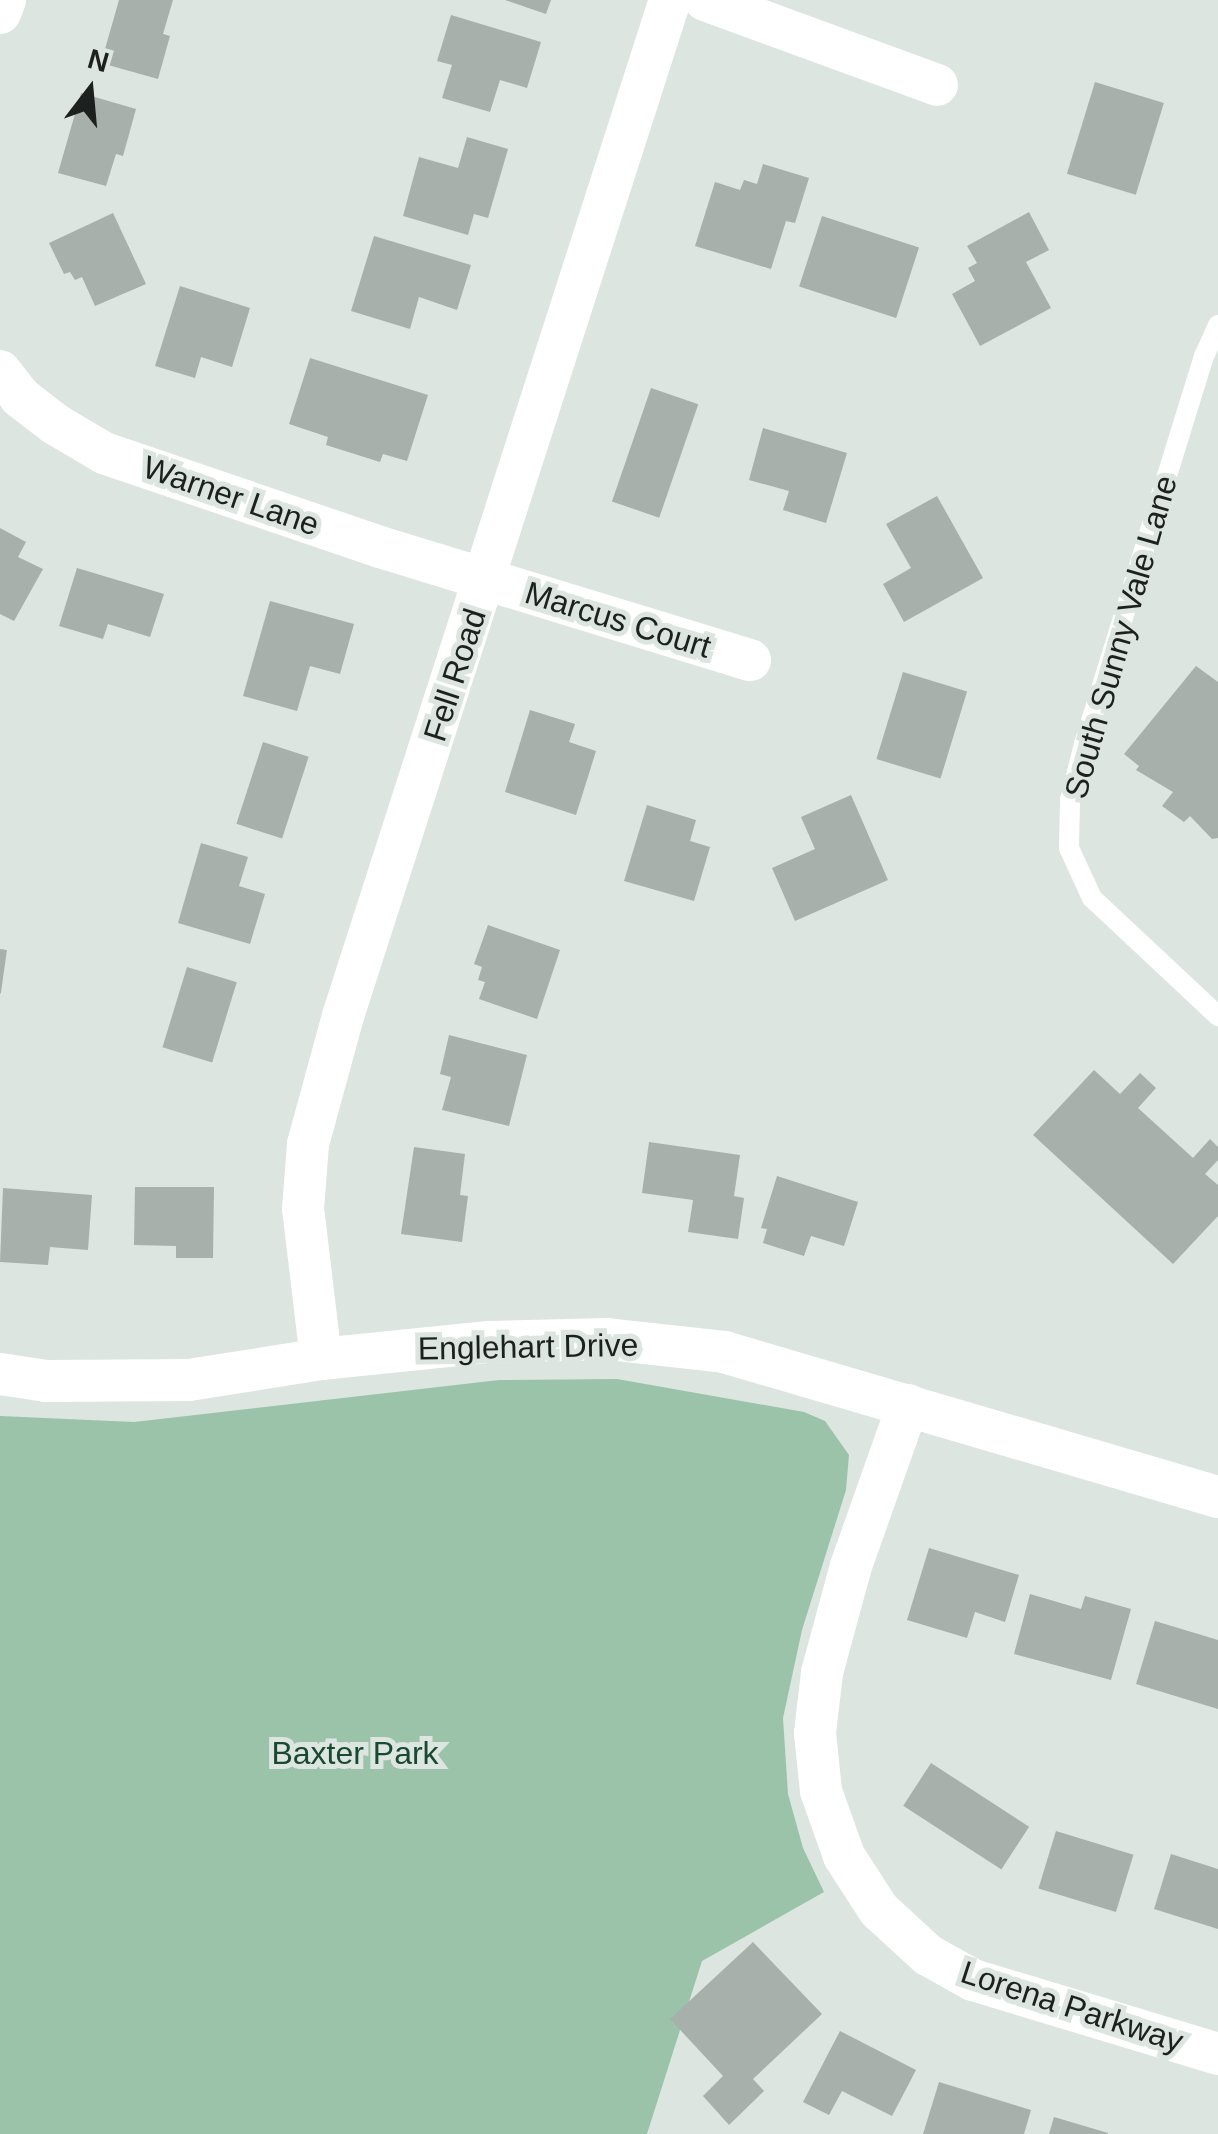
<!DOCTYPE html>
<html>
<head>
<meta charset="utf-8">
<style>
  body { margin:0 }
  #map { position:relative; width:1218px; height:2134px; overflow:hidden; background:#dce5df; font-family:Helvetica,sans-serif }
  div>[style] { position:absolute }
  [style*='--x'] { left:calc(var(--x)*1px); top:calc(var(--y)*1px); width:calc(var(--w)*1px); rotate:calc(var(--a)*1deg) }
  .green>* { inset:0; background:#9bc3aa }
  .building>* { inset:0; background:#a7b0aa; transform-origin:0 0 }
  .lane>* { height:20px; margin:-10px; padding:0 10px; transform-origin:10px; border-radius:10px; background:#fff }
  .street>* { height:42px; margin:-21px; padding:0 21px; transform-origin:21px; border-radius:21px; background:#fff }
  span { translate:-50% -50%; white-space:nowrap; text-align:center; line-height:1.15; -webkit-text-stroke:10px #dce5df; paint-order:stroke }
  .street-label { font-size:32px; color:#1c201e }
  .park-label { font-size:32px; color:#194930 }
  .north { position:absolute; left:40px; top:40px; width:100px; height:100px; -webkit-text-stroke:8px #dce5df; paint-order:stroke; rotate:16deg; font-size:28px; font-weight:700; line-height:40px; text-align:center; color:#1c201e }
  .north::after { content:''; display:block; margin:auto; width:35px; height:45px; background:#1c201e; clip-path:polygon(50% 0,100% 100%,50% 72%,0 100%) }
</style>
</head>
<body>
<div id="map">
  <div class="green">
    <div style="clip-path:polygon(617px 1379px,804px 1412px,825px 1421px,849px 1455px,846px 1490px,802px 1630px,783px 1718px,788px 1794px,803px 1848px,824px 1892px,702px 1961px,647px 2134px,0 2134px,0 1416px,134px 1422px,499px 1380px)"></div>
  </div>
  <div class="building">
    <div style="clip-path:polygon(119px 0,173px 0,163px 34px,170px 36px,158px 79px,101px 63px)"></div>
    <div style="clip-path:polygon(505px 0,551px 0,546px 14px)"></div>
    <div style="clip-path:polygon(451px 15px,541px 42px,527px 88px,500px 80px,490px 112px,442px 98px,452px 65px,437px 61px)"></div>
    <div style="left:1095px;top:82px;width:72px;height:96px;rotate:17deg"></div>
    <div style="clip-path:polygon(81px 93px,136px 109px,123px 156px,116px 154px,106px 186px,58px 173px)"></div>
    <div style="clip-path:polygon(467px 137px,508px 149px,488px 218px,474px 214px,468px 235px,403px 216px,419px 157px,458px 168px)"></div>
    <div style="clip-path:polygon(763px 164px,809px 178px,795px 223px,786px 221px,771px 269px,695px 246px,715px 182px,740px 190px,744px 180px,757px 184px)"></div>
    <div style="clip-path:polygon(1029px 212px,1049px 250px,1026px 262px,1051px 308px,980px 346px,952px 294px,975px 281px,968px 268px,977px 263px,967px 246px)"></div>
    <div style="clip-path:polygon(113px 213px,146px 284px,95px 306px,82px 277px,75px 280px,70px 272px,64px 274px,49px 243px)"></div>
    <div style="left:822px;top:216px;width:102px;height:74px;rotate:18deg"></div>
    <div style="clip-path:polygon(374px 236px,471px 265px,457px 310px,419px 297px,410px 329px,351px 311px)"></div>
    <div style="clip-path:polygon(180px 286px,250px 308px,232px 367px,201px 357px,195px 378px,155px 366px)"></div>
    <div style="clip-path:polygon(310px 358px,428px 395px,407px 461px,383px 454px,380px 462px,326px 445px,328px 437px,289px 424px)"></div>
    <div style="left:651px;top:388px;width:50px;height:120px;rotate:19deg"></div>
    <div style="clip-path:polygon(763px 428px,847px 453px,826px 523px,783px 510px,789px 491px,749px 480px)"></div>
    <div style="clip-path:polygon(937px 496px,983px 578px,904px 622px,883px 584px,911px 568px,886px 524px)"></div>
    <div style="clip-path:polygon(0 528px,26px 542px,18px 557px,43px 569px,14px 621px,0 614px)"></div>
    <div style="clip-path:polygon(77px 568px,164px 594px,150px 637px,108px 624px,103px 639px,59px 626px)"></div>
    <div style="clip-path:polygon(270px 601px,354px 624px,340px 674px,310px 666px,297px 711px,243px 696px)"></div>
    <div style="clip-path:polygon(1196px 666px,1218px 682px,1218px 838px,1212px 839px,1190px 816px,1184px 822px,1162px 806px,1173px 792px,1136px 770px,1139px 766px,1124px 754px)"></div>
    <div style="left:903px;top:672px;width:67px;height:91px;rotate:17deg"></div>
    <div style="clip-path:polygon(530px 710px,575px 724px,569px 742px,596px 751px,576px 815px,505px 792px)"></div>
    <div style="left:263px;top:742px;width:48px;height:86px;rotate:18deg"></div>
    <div style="clip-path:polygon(851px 795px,888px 880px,795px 921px,772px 868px,815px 849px,801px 817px)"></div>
    <div style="clip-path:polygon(647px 805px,696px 820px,690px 841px,710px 847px,694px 901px,624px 881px)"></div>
    <div style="clip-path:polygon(201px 843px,248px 857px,239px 886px,265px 894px,250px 944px,178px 923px)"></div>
    <div style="clip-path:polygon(488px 925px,560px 950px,537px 1019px,479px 999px,485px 982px,478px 980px,482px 967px,474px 964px)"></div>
    <div style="left:0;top:949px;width:7px;height:44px;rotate:8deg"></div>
    <div style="left:187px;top:967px;width:52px;height:84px;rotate:17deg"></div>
    <div style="clip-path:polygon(449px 1035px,527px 1055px,509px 1126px,442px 1110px,451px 1077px,440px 1074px)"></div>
    <div style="clip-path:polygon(1094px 1070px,1120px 1094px,1140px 1073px,1156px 1088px,1138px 1108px,1193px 1158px,1210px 1139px,1218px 1147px,1218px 1160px,1205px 1174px,1218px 1185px,1218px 1216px,1173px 1264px,1033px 1135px)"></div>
    <div style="clip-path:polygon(649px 1142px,740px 1155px,734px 1196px,744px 1198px,738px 1239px,688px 1232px,693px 1200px,642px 1193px)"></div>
    <div style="clip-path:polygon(414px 1147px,465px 1154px,460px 1195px,468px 1196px,462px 1242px,401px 1234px)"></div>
    <div style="clip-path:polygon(777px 1176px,858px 1202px,844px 1246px,811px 1236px,804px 1256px,763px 1243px,767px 1229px,761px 1228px)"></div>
    <div style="clip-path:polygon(135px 1187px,214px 1187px,213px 1258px,176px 1258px,176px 1246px,134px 1245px)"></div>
    <div style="clip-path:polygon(3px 1188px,92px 1195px,88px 1250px,50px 1247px,48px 1265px,0 1262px)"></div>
    <div style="clip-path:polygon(929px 1548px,1019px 1575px,1005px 1622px,975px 1612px,967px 1638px,907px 1620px)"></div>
    <div style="clip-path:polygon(1030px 1594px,1081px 1609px,1085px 1596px,1131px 1609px,1111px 1680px,1014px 1654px)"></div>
    <div style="clip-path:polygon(1155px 1621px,1218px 1640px,1218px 1709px,1136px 1684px)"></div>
    <div style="left:931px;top:1763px;width:117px;height:51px;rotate:33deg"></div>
    <div style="left:1056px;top:1831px;width:81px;height:60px;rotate:17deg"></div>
    <div style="clip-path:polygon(1171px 1854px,1218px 1869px,1218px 1929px,1154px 1909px)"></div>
    <div style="clip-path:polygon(753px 1942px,822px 2014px,753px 2079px,764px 2091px,729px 2125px,703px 2096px,723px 2076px,670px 2019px)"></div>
    <div style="clip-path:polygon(840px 2031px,916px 2070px,892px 2116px,842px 2091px,829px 2115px,803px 2102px)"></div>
    <div style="clip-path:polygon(939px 2082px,1031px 2110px,1024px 2134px,923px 2134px)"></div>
    <div style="clip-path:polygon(1054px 2117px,1108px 2133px,1108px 2134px,1049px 2134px)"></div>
  </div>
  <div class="lane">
    <div style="--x:1218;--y:325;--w:34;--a:114"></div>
    <div style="--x:1204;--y:356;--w:406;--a:107.2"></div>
    <div style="--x:1084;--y:744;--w:58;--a:104"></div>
    <div style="--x:1070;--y:800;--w:48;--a:91.2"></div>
    <div style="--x:1069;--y:848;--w:55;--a:65.3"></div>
    <div style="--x:1092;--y:898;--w:173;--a:43.1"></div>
  </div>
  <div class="street">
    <div style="--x:705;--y:0;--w:247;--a:20.1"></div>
    <div style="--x:0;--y:13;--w:14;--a:-69"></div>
    <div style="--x:0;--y:371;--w:33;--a:52"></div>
    <div style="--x:20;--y:397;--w:44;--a:37.6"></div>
    <div style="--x:55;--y:424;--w:57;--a:30.6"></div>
    <div style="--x:104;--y:453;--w:292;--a:18.8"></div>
    <div style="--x:380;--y:547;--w:387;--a:17"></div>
    <div style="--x:321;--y:1359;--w:151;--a:-96.8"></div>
    <div style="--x:303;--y:1209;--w:65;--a:-85.6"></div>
    <div style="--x:308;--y:1144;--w:133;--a:-74.7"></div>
    <div style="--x:343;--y:1016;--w:1067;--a:-72.16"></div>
    <div style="--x:0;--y:1374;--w:47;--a:8.7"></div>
    <div style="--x:46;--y:1381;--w:143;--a:-0.4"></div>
    <div style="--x:189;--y:1380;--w:134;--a:-9"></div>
    <div style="--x:321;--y:1359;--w:169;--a:-5.8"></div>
    <div style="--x:489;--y:1342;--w:118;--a:-1.5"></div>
    <div style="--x:607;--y:1339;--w:118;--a:6.3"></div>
    <div style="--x:724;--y:1352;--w:515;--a:16.36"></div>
    <div style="--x:908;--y:1405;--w:171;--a:109.5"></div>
    <div style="--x:851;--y:1566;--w:111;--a:105.2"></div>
    <div style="--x:822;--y:1673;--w:60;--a:96.7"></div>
    <div style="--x:815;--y:1733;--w:58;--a:84.1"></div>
    <div style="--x:821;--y:1791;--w:69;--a:70.5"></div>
    <div style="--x:844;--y:1856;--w:64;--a:57.1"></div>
    <div style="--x:879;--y:1910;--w:67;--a:42.6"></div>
    <div style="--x:928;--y:1955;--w:51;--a:29.1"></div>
    <div style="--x:973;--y:1980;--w:256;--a:16.8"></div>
  </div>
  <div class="street-label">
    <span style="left:231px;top:496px;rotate:19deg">Warner Lane</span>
    <span style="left:618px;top:620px;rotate:17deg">Marcus Court</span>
    <span style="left:1121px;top:637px;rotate:-74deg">South Sunny Vale Lane</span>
    <span style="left:455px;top:675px;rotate:-72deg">Fell Road</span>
    <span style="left:528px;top:1347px;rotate:-1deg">Englehart Drive</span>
    <span style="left:1072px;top:2007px;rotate:18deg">Lorena Parkway</span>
  </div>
  <div class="park-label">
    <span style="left:355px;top:1753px">Baxter Park</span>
  </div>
  <div class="north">N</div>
</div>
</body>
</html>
